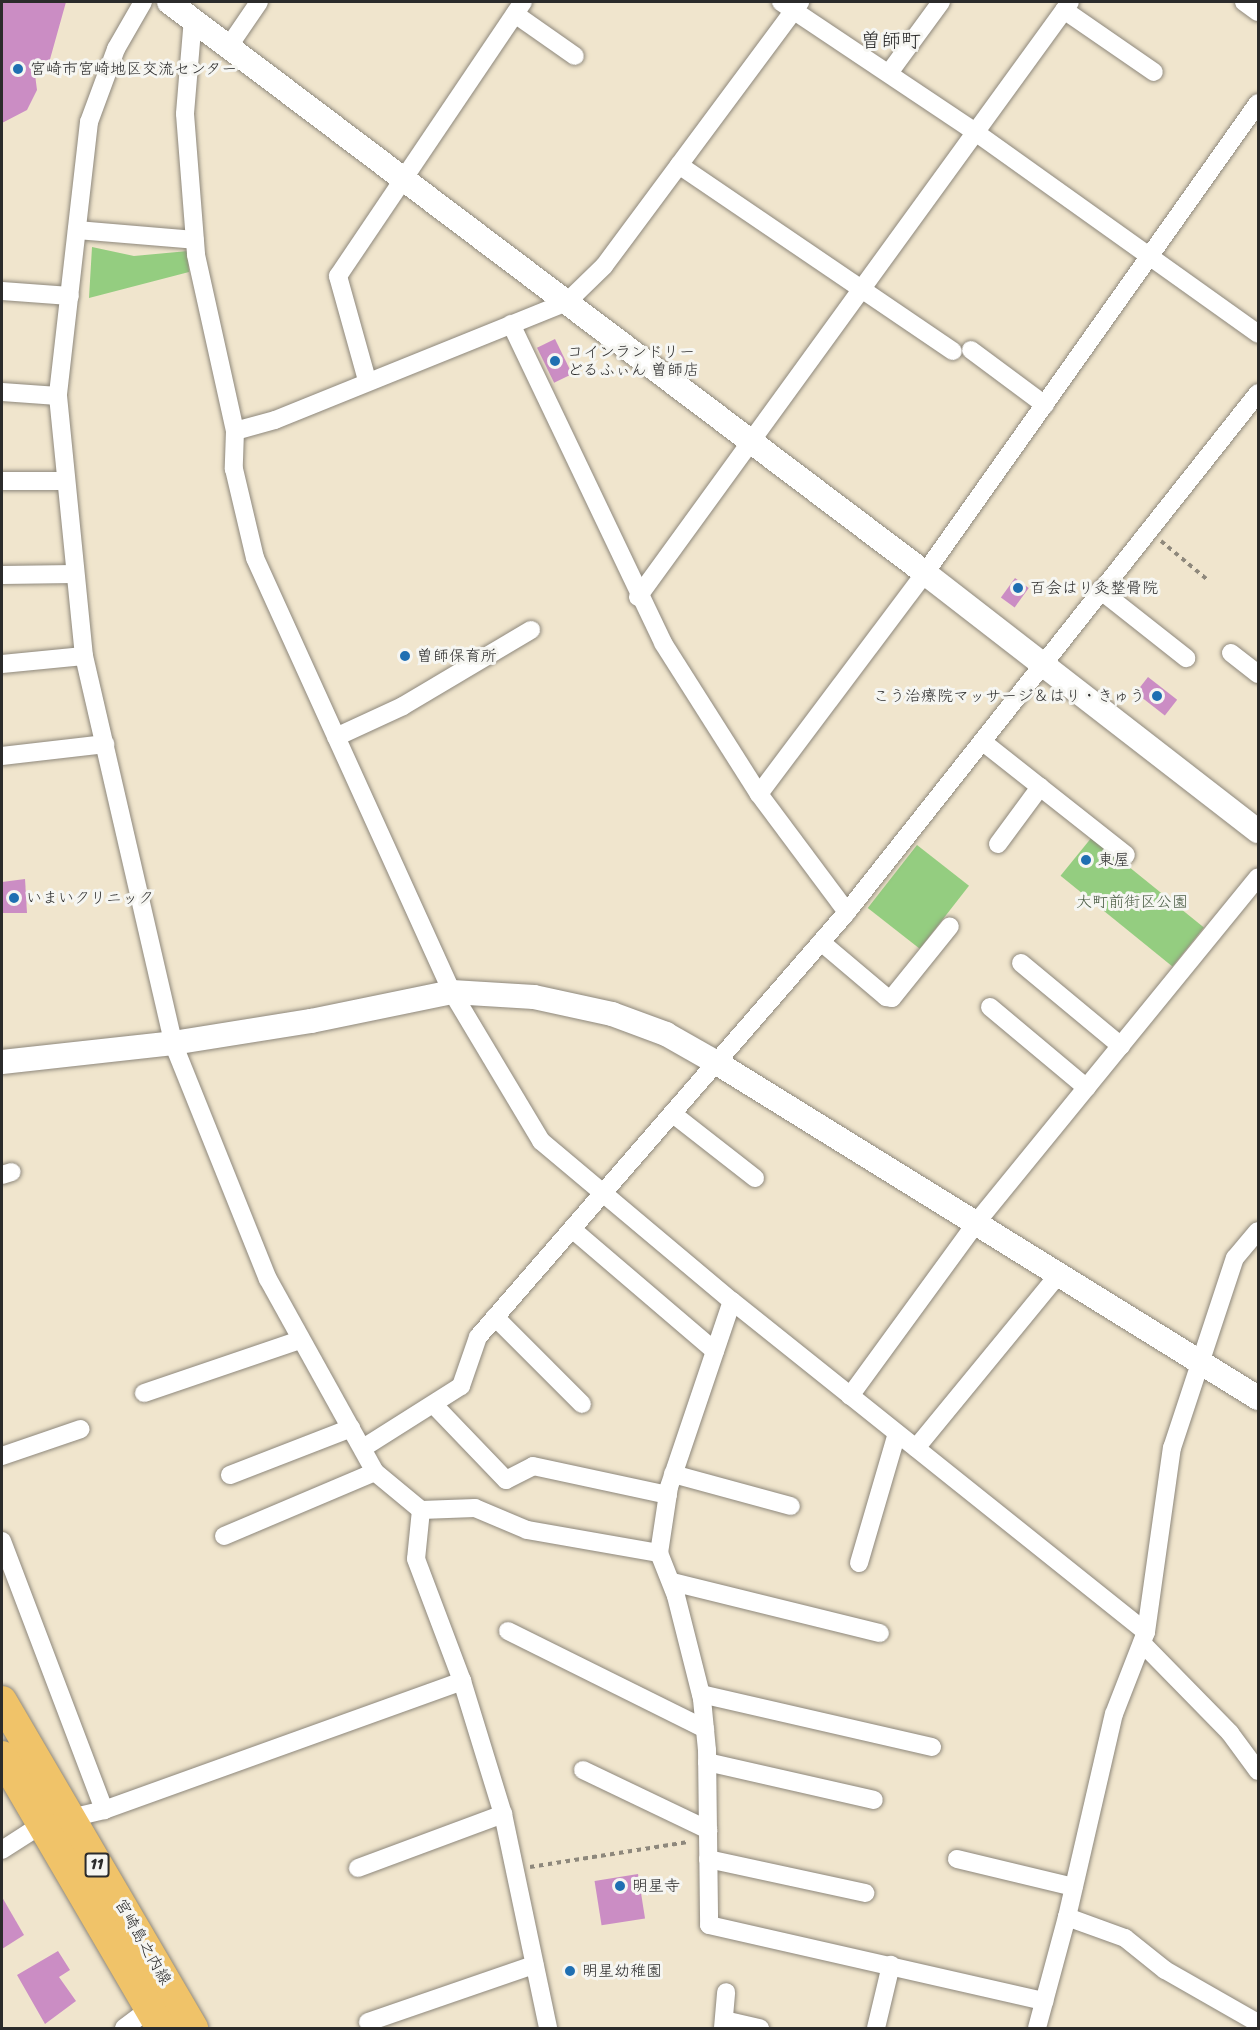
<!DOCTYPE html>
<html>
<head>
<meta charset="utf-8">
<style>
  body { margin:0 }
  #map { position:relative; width:1260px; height:2030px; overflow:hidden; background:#f0e5cd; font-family:Sriracha,"Klee One",sans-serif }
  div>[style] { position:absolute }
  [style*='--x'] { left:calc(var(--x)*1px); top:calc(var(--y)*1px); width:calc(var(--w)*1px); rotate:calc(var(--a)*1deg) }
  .green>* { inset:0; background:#94cd80; transform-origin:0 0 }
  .building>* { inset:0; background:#cb8dc4; transform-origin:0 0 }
  .path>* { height:4px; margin-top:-2px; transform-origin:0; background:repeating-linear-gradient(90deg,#8e887c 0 4.5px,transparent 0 9px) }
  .roads { filter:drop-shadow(0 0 2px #8e887c) drop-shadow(0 0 2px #8e887c) }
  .minor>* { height:18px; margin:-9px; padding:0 9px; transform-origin:9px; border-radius:9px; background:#fff }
  .tertiary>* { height:24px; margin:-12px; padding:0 12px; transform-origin:12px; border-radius:12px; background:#fff }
  .primary>* { height:30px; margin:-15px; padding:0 15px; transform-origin:15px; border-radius:15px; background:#f0c369 }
  .dots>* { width:16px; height:16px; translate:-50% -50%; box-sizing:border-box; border:3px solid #f6f6f2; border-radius:50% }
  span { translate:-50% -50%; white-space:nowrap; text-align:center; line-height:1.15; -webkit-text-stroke:6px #f6f6f2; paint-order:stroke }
  .shield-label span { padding:2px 4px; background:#f6f6f2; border:2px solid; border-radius:4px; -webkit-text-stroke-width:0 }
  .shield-label { font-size:15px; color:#2b2b2b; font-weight:700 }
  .poi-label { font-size:16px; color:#2b2b2b }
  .left { translate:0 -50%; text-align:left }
  .right { translate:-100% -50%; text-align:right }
  .park-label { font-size:16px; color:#4a5c44 }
  .street-label { font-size:16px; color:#2b2b2b }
  .quarter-label { font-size:20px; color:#2b2b2b }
  .frame { position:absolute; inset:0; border:3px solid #2b2b2b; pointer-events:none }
</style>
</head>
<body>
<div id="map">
  <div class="green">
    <div style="clip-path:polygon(92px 247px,134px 256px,188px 251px,189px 272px,89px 298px)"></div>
    <div style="left:1092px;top:837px;width:144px;height:50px;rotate:39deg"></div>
    <div style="left:917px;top:845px;width:66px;height:80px;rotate:38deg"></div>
  </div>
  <div class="building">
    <div style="clip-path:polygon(2px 2px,66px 2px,47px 70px,34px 67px,37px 90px,27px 110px,2px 123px)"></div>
    <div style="left:555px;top:339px;width:39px;height:20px;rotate:64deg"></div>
    <div style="left:1015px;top:578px;width:17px;height:24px;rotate:36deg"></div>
    <div style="left:1148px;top:677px;width:37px;height:20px;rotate:38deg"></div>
    <div style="clip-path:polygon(25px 879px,27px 913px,2px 913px,2px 882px)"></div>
    <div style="left:638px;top:1874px;width:45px;height:44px;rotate:81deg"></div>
    <div style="clip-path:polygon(2px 1897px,24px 1935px,2px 1949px)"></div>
    <div style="clip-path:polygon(58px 1951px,70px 1970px,59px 1977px,76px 2001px,45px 2024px,17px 1975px)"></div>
  </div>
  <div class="path">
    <div style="--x:1161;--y:541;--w:62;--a:39.8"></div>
    <div style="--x:530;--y:1867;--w:160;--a:-9"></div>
  </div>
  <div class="roads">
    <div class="minor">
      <div style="--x:143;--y:2;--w:54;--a:119.9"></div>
      <div style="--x:116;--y:49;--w:78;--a:110.3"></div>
      <div style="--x:89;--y:122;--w:276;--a:96.5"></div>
      <div style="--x:58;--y:396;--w:261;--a:84.3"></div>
      <div style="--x:84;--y:656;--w:397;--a:77"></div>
      <div style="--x:173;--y:1043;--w:254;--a:68.1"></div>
      <div style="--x:268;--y:1279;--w:221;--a:61"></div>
      <div style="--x:375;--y:1472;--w:60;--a:39.6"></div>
      <div style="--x:421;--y:1510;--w:54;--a:-2.1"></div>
      <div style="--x:475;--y:1508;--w:56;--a:22.9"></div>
      <div style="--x:527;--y:1530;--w:134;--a:9.9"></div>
      <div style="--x:781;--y:2;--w:237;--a:33.8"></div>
      <div style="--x:978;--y:134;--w:344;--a:35.5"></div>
      <div style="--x:1244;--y:2;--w:17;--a:36"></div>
      <div style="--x:1064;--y:10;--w:109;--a:34.6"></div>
      <div style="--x:515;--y:14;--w:73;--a:35"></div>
      <div style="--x:193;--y:18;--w:96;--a:94.8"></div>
      <div style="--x:185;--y:114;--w:141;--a:85.5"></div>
      <div style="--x:196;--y:255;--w:180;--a:77.5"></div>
      <div style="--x:235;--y:431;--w:38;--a:92"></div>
      <div style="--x:234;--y:469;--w:91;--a:76.7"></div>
      <div style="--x:255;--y:558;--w:477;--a:65.6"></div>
      <div style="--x:452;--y:992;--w:174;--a:59.1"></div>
      <div style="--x:541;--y:1141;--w:249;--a:40"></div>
      <div style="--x:732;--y:1301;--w:530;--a:38.64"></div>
      <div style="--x:229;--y:46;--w:53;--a:-55.7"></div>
      <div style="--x:889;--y:73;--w:88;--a:-53.8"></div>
      <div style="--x:679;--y:165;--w:331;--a:34.2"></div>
      <div style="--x:77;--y:230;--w:118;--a:4.8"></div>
      <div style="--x:2;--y:291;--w:68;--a:4.2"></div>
      <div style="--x:511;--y:324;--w:353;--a:64.5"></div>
      <div style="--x:663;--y:643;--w:179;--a:57.6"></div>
      <div style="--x:759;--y:794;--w:147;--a:53.3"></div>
      <div style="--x:971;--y:350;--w:92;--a:36.6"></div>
      <div style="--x:367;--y:380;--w:108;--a:-105.6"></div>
      <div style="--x:338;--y:276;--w:331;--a:-56"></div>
      <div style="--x:2;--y:392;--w:56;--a:4.1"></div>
      <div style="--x:235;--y:431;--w:41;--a:-15.4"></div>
      <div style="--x:275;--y:420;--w:315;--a:-22"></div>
      <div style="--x:567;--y:302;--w:52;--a:-44.2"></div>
      <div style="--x:604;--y:266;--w:329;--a:-53.4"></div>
      <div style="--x:2;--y:481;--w:62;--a:0"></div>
      <div style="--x:2;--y:575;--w:72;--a:-0.8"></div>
      <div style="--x:1100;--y:590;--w:110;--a:38.3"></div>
      <div style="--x:638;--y:597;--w:735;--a:-54.02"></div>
      <div style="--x:1231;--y:653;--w:34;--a:38"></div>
      <div style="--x:2;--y:664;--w:82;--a:-5.6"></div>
      <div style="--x:336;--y:737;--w:74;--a:-24.8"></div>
      <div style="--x:403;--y:706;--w:149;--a:-30.7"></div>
      <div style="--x:983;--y:742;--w:182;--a:38.3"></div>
      <div style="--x:2;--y:756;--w:104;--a:-6.6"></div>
      <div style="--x:759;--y:794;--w:276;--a:-53.1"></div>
      <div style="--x:925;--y:573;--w:576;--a:-54.68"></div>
      <div style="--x:998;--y:844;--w:71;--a:-53.6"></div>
      <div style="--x:821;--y:942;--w:85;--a:40.2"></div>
      <div style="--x:886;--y:997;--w:6;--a:9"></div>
      <div style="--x:892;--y:998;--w:92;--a:-51.1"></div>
      <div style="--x:1021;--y:963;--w:130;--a:39.7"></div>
      <div style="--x:990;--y:1007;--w:126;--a:39.9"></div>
      <div style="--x:673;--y:1114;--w:104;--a:38"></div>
      <div style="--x:2;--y:1175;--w:10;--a:-17"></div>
      <div style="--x:572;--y:1229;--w:188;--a:40.5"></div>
      <div style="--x:732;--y:1301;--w:196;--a:108.7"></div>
      <div style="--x:669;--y:1487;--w:67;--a:98.6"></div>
      <div style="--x:659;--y:1553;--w:46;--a:68.4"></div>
      <div style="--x:676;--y:1596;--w:106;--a:75.8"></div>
      <div style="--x:702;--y:1699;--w:51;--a:84.4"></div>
      <div style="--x:707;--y:1750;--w:175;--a:89.3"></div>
      <div style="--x:709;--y:1925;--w:344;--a:12.8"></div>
      <div style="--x:495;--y:1317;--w:123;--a:45"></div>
      <div style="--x:144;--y:1393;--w:165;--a:-18.8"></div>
      <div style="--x:850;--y:1396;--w:214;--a:-53.9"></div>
      <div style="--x:976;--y:1223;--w:446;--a:-50.8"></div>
      <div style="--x:434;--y:1405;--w:104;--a:46.2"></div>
      <div style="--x:506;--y:1480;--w:30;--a:-27"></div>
      <div style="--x:533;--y:1466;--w:138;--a:12.1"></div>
      <div style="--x:363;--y:1448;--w:116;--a:-32.3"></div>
      <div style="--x:461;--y:1386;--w:52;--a:-70.9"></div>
      <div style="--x:478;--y:1337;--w:563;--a:-49.03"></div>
      <div style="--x:847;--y:912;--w:662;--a:-51.62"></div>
      <div style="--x:916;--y:1448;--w:224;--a:-50.6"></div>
      <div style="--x:2;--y:1456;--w:83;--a:-18.9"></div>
      <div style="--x:673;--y:1474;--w:122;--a:15.2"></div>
      <div style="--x:230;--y:1475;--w:130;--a:-21.2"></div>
      <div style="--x:421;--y:1510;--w:49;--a:95.8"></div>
      <div style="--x:416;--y:1559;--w:130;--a:69.3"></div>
      <div style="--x:462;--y:1681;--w:139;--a:72.9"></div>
      <div style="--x:503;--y:1814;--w:219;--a:78.1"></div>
      <div style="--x:224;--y:1536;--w:164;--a:-23"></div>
      <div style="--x:2;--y:1541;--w:288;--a:69.2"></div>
      <div style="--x:859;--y:1563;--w:135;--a:-73.7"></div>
      <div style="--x:672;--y:1582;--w:214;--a:13.8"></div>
      <div style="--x:508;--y:1631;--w:220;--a:26.4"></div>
      <div style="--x:1142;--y:1643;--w:126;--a:45.6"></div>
      <div style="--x:1230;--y:1733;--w:47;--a:53.6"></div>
      <div style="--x:701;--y:1694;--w:237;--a:12.9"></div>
      <div style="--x:707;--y:1762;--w:171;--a:12.8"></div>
      <div style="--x:583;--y:1770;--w:139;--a:25.6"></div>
      <div style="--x:2;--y:1850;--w:46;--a:-32.7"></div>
      <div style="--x:41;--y:1825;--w:65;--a:-13.4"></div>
      <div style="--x:104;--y:1810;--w:381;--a:-19.8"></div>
      <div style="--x:708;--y:1859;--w:161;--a:12.2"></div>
      <div style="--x:957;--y:1859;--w:120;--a:13.5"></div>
      <div style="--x:358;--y:1868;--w:155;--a:-20.4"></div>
      <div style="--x:1067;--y:1917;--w:62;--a:19.9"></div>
      <div style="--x:1125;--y:1938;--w:51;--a:38.7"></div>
      <div style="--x:1165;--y:1970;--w:107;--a:29.7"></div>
      <div style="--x:724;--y:2020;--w:37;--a:13"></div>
      <div style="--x:368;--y:2022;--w:176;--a:-19"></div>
      <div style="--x:124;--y:2028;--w:31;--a:-37"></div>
      <div style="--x:723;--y:2028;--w:36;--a:-85"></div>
      <div style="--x:876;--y:2028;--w:65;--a:-76.6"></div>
      <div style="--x:1037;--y:2028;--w:115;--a:-74.9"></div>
      <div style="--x:1067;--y:1917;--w:208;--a:-77"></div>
      <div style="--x:1114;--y:1714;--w:88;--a:-68.7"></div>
      <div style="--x:1146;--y:1632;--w:186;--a:-82"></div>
      <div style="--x:1172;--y:1448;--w:200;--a:-71.7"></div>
      <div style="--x:1235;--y:1258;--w:35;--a:-50"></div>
    </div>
    <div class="tertiary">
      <div style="--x:169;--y:2;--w:947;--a:37.06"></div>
      <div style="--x:925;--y:573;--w:421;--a:37.8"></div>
      <div style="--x:2;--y:1062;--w:172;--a:-6.3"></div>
      <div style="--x:173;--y:1043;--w:140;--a:-9.1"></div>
      <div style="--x:311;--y:1021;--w:144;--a:-11.6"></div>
      <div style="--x:452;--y:992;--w:82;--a:3.5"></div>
      <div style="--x:534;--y:997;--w:80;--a:12.3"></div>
      <div style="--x:612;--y:1014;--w:58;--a:20.3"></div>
      <div style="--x:666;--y:1034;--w:59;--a:29.6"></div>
      <div style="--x:717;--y:1063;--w:636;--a:31.77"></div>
    </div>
    <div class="primary">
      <div style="--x:2;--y:1701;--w:379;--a:59.7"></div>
      <div style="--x:2;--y:1756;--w:315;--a:59.7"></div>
    </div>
  </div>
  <div class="dots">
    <div style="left:18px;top:69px;background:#1f6fb2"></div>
    <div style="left:555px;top:361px;background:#1f6fb2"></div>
    <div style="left:1018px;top:588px;background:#1f6fb2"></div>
    <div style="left:405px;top:656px;background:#1f6fb2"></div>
    <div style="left:1157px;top:696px;background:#1f6fb2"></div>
    <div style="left:1086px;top:860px;background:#1f6fb2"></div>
    <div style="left:14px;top:898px;background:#1f6fb2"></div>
    <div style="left:620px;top:1886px;background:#1f6fb2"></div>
    <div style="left:570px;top:1971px;background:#1f6fb2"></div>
  </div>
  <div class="shield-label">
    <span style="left:97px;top:1865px">11</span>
  </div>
  <div class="poi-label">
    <span class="left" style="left:30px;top:69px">宮崎市宮崎地区交流センター</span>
    <span class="left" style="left:567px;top:361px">コインランドリー<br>どるふぃん 曽師店</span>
    <span class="left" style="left:1030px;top:588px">百会はり灸整骨院</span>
    <span class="left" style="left:417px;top:656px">曽師保育所</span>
    <span class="right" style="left:1145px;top:696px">こう治療院マッサージ＆はり・きゅう</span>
    <span class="left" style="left:1098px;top:860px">東屋</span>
    <span class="left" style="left:26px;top:898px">いまいクリニック</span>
    <span class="left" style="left:632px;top:1886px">明星寺</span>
    <span class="left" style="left:582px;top:1971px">明星幼稚園</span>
  </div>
  <div class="park-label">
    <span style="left:1132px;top:902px">大町前街区公園</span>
  </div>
  <div class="street-label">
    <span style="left:143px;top:1942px;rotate:60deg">宮崎島之内線</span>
  </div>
  <div class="quarter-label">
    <span style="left:891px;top:40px">曽師町</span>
  </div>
  <div class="frame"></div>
</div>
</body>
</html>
